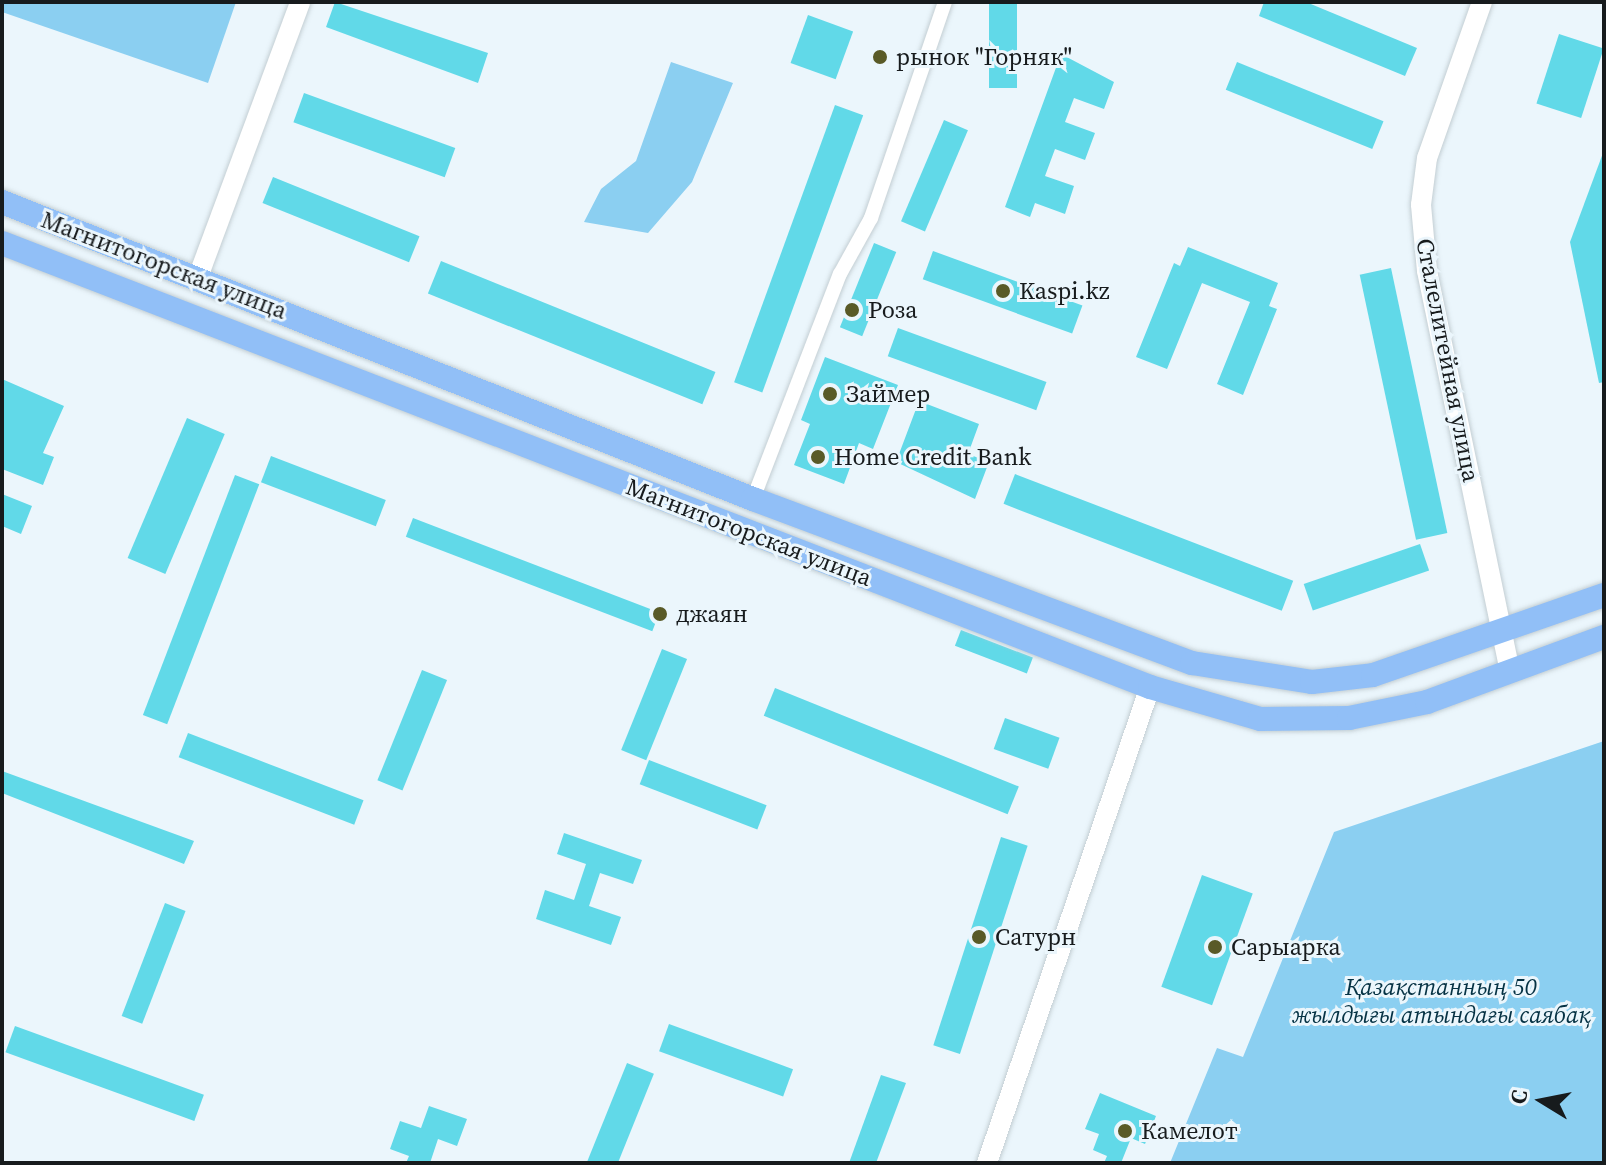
<!DOCTYPE html>
<html>
<head>
<meta charset="utf-8">
<style>
  body { margin:0 }
  #map { position:relative; width:1606px; height:1165px; overflow:hidden; background:#ebf6fc; font-family:"Source Serif 4",serif }
  div>[style] { position:absolute }
  [style*='--x'] { left:calc(var(--x)*1px); top:calc(var(--y)*1px); width:calc(var(--w)*1px); rotate:calc(var(--a)*1deg) }
  .green>* { inset:0; background:#8bcff1 }
  .building>* { inset:0; background:#61d9e8; transform-origin:0 0 }
  .roads { filter:drop-shadow(0 0 2px #c3ced3) drop-shadow(0 0 2px #c3ced3) }
  .street>* { height:14px; margin:-7px; padding:0 7px; transform-origin:7px; border-radius:7px; background:#fff }
  .secondary>* { height:20px; margin:-10px; padding:0 10px; transform-origin:10px; border-radius:10px; background:#fff }
  .primary>* { height:24px; margin:-12px; padding:0 12px; transform-origin:12px; border-radius:12px; background:#91bff7 }
  .dots>* { width:22px; height:22px; translate:-50% -50%; box-sizing:border-box; border:4px solid #ebf6fc; border-radius:50% }
  span { translate:-50% -50%; white-space:nowrap; text-align:center; line-height:1.15; -webkit-text-stroke:6px #ebf6fc; paint-order:stroke }
  .poi-label { font-size:24px; color:#171b1d }
  .left { translate:0 -50%; text-align:left }
  .street-label { font-size:24px; color:#171b1d }
  .park-label { font-size:24px; color:#053244; font-style:italic }
  .frame { position:absolute; inset:0; border:4px solid #171b1d; pointer-events:none }
  .north { position:absolute; left:1502px; top:1061px; width:80px; height:80px; -webkit-text-stroke:6px #ebf6fc; paint-order:stroke; rotate:280deg; font-size:22px; font-weight:700; line-height:32px; text-align:center; color:#171b1d }
  .north::after { content:''; display:block; margin:auto; width:28px; height:36px; background:#171b1d; clip-path:polygon(50% 0,100% 100%,50% 72%,0 100%) }
</style>
</head>
<body>
<div id="map">
  <div class="green">
    <div style="clip-path:polygon(2px 2px,236px 2px,208px 83px,2px 12px)"></div>
    <div style="clip-path:polygon(671px 62px,733px 83px,692px 182px,648px 233px,584px 222px,601px 189px,636px 161px)"></div>
    <div style="clip-path:polygon(1604px 741px,1604px 1163px,1170px 1163px,1217px 1048px,1243px 1057px,1334px 832px)"></div>
  </div>
  <div class="building">
    <div style="clip-path:polygon(335px 2px,488px 53px,478px 83px,326px 27px)"></div>
    <div style="left:989px;top:2px;width:28px;height:86px"></div>
    <div style="clip-path:polygon(1264px 2px,1306px 2px,1417px 48px,1405px 76px,1259px 16px)"></div>
    <div style="left:808px;top:15px;width:48px;height:51px;rotate:20deg"></div>
    <div style="left:1559px;top:34px;width:47px;height:73px;rotate:18deg"></div>
    <div style="clip-path:polygon(1061px 54px,1114px 82px,1104px 109px,1074px 98px,1065px 122px,1095px 133px,1085px 160px,1055px 149px,1045px 176px,1074px 186px,1065px 214px,1035px 203px,1030px 217px,1005px 207px)"></div>
    <div style="left:1237px;top:62px;width:158px;height:30px;rotate:22deg"></div>
    <div style="left:304px;top:93px;width:161px;height:31px;rotate:20deg"></div>
    <div style="left:835px;top:105px;width:30px;height:295px;rotate:20deg"></div>
    <div style="left:944px;top:120px;width:26px;height:110px;rotate:23deg"></div>
    <div style="clip-path:polygon(1603px 153px,1604px 382px,1599px 383px,1570px 242px)"></div>
    <div style="left:273px;top:177px;width:158px;height:28px;rotate:22deg"></div>
    <div style="left:874px;top:243px;width:24px;height:91px;rotate:22deg"></div>
    <div style="clip-path:polygon(1188px 247px,1278px 283px,1269px 306px,1277px 309px,1243px 395px,1217px 384px,1250px 302px,1202px 283px,1167px 369px,1136px 357px,1174px 263px,1180px 266px)"></div>
    <div style="left:933px;top:251px;width:159px;height:30px;rotate:20deg"></div>
    <div style="left:441px;top:261px;width:296px;height:35px;rotate:22deg"></div>
    <div style="left:1391px;top:268px;width:271px;height:32px;rotate:78deg"></div>
    <div style="left:898px;top:328px;width:158px;height:30px;rotate:20deg"></div>
    <div style="clip-path:polygon(825px 357px,898px 385px,873px 449px,859px 443px,844px 484px,794px 465px,810px 424px,801px 420px)"></div>
    <div style="clip-path:polygon(2px 379px,64px 406px,43px 453px,54px 457px,43px 485px,2px 469px)"></div>
    <div style="clip-path:polygon(919px 401px,979px 424px,968px 454px,989px 462px,975px 499px,896px 462px)"></div>
    <div style="left:187px;top:418px;width:41px;height:152px;rotate:23deg"></div>
    <div style="left:271px;top:456px;width:123px;height:28px;rotate:21deg"></div>
    <div style="left:1015px;top:474px;width:298px;height:32px;rotate:21deg"></div>
    <div style="left:235px;top:475px;width:26px;height:257px;rotate:21deg"></div>
    <div style="clip-path:polygon(2px 494px,32px 506px,21px 534px,2px 526px)"></div>
    <div style="left:413px;top:518px;width:264px;height:20px;rotate:21deg"></div>
    <div style="left:1420px;top:544px;width:28px;height:123px;rotate:71deg"></div>
    <div style="left:961px;top:630px;width:77px;height:17px;rotate:21deg"></div>
    <div style="left:662px;top:649px;width:27px;height:109px;rotate:22deg"></div>
    <div style="left:422px;top:670px;width:27px;height:119px;rotate:22deg"></div>
    <div style="left:775px;top:688px;width:263px;height:30px;rotate:22deg"></div>
    <div style="left:1005px;top:718px;width:58px;height:33px;rotate:20deg"></div>
    <div style="left:188px;top:733px;width:188px;height:26px;rotate:21deg"></div>
    <div style="left:649px;top:760px;width:126px;height:26px;rotate:21deg"></div>
    <div style="clip-path:polygon(2px 771px,194px 841px,184px 864px,2px 793px)"></div>
    <div style="clip-path:polygon(564px 833px,642px 860px,633px 884px,600px 873px,589px 906px,621px 917px,611px 945px,536px 919px,545px 890px,574px 900px,586px 864px,557px 854px)"></div>
    <div style="left:1001px;top:837px;width:28px;height:219px;rotate:18deg"></div>
    <div style="left:1202px;top:875px;width:54px;height:119px;rotate:20deg"></div>
    <div style="left:165px;top:903px;width:22px;height:121px;rotate:21deg"></div>
    <div style="left:669px;top:1024px;width:132px;height:29px;rotate:20deg"></div>
    <div style="left:15px;top:1026px;width:201px;height:28px;rotate:20deg"></div>
    <div style="left:627px;top:1063px;width:29px;height:107px;rotate:22deg"></div>
    <div style="clip-path:polygon(881px 1075px,906px 1083px,876px 1163px,849px 1163px)"></div>
    <div style="clip-path:polygon(1100px 1093px,1156px 1116px,1145px 1144px,1131px 1138px,1121px 1163px,1104px 1163px,1107px 1156px,1093px 1150px,1099px 1134px,1085px 1129px)"></div>
    <div style="clip-path:polygon(429px 1106px,467px 1119px,457px 1146px,438px 1139px,430px 1163px,406px 1163px,409px 1156px,390px 1149px,400px 1121px,421px 1128px)"></div>
  </div>
  <div class="roads">
    <div class="street">
      <div style="--x:753;--y:499;--w:241;--a:-68.9"></div>
      <div style="--x:840;--y:274;--w:64;--a:-61"></div>
      <div style="--x:871;--y:218;--w:228;--a:-71.1"></div>
    </div>
    <div class="secondary">
      <div style="--x:1482;--y:2;--w:165;--a:109.4"></div>
      <div style="--x:1427;--y:158;--w:47;--a:97.3"></div>
      <div style="--x:1421;--y:205;--w:66;--a:84.8"></div>
      <div style="--x:1427;--y:271;--w:409;--a:78.3"></div>
      <div style="--x:198;--y:277;--w:293;--a:-69.6"></div>
      <div style="--x:987;--y:1163;--w:503;--a:-71.1"></div>
    </div>
    <div class="primary">
      <div style="--x:2;--y:202;--w:808;--a:21.58"></div>
      <div style="--x:753;--y:499;--w:469;--a:20.5"></div>
      <div style="--x:1192;--y:663;--w:121;--a:9"></div>
      <div style="--x:1312;--y:682;--w:61;--a:-6.5"></div>
      <div style="--x:1373;--y:675;--w:244;--a:-19.1"></div>
      <div style="--x:2;--y:243;--w:1231;--a:21.14"></div>
      <div style="--x:1150;--y:687;--w:115;--a:16.2"></div>
      <div style="--x:1260;--y:719;--w:89;--a:-0.6"></div>
      <div style="--x:1349;--y:718;--w:80;--a:-11.6"></div>
      <div style="--x:1427;--y:702;--w:189;--a:-20.2"></div>
    </div>
  </div>
  <div class="dots">
    <div style="left:880px;top:57px;background:#595a27"></div>
    <div style="left:1003px;top:291px;background:#595a27"></div>
    <div style="left:852px;top:310px;background:#595a27"></div>
    <div style="left:830px;top:394px;background:#595a27"></div>
    <div style="left:818px;top:457px;background:#595a27"></div>
    <div style="left:660px;top:614px;background:#595a27"></div>
    <div style="left:979px;top:937px;background:#595a27"></div>
    <div style="left:1215px;top:947px;background:#595a27"></div>
    <div style="left:1125px;top:1131px;background:#595a27"></div>
  </div>
  <div class="poi-label">
    <span class="left" style="left:896px;top:57px">рынок "Горняк"</span>
    <span class="left" style="left:1019px;top:291px">Kaspi.kz</span>
    <span class="left" style="left:868px;top:310px">Роза</span>
    <span class="left" style="left:846px;top:394px">Займер</span>
    <span class="left" style="left:834px;top:457px">Home Credit Bank</span>
    <span class="left" style="left:676px;top:614px">джаян</span>
    <span class="left" style="left:995px;top:937px">Сатурн</span>
    <span class="left" style="left:1231px;top:947px">Сарыарка</span>
    <span class="left" style="left:1141px;top:1131px">Камелот</span>
  </div>
  <div class="street-label">
    <span style="left:164px;top:265px;rotate:21deg">Магнитогорская улица</span>
    <span style="left:1448px;top:360px;rotate:79deg">Сталелитейная улица</span>
    <span style="left:749px;top:532px;rotate:21deg">Магнитогорская улица</span>
  </div>
  <div class="park-label">
    <span style="left:1441px;top:1001px">Қазақстанның 50<br>жылдығы атындағы саябақ</span>
  </div>
  <div class="frame"></div>
  <div class="north">С</div>
</div>
</body>
</html>
